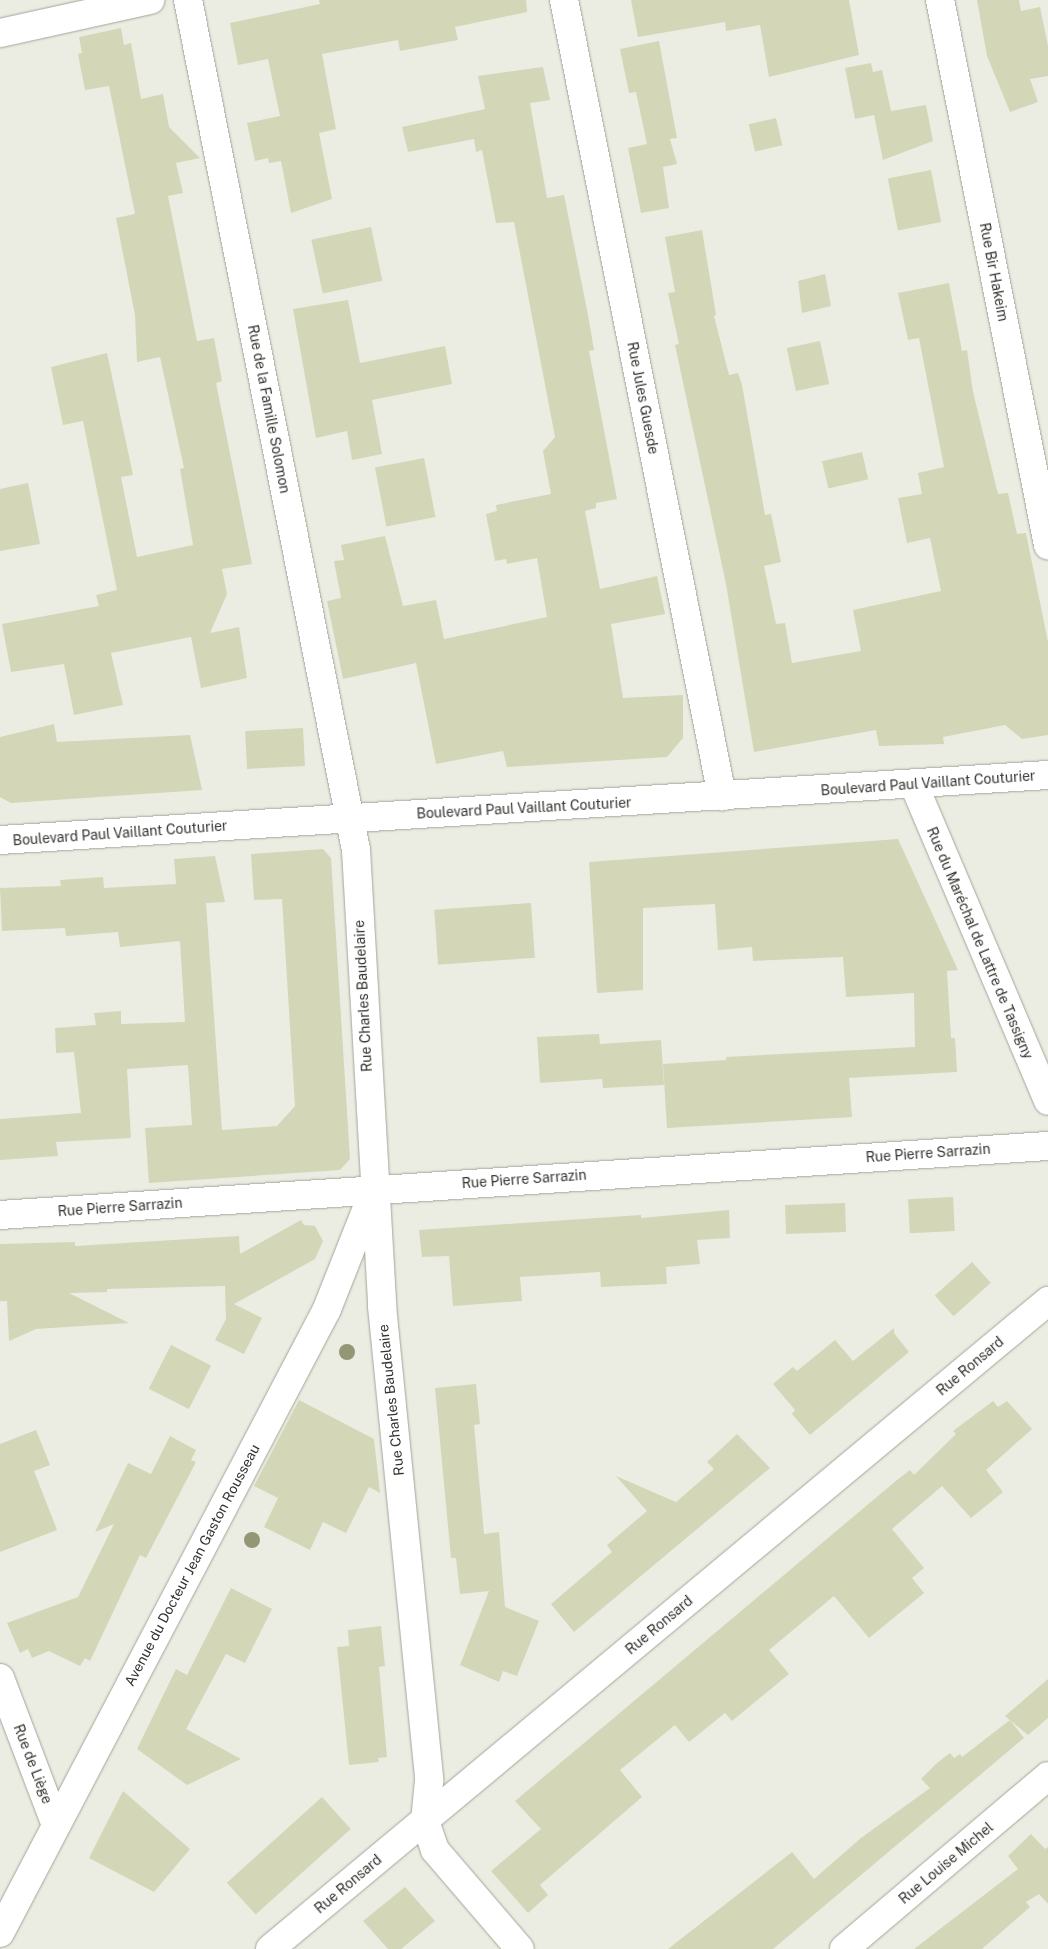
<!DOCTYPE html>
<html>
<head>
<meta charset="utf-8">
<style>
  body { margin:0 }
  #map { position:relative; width:1048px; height:1949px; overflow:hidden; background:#ebede2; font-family:"Public Sans",sans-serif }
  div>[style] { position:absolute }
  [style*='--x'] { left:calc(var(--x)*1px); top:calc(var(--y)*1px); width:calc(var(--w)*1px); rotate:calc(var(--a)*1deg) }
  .building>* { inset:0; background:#d3d7b7; transform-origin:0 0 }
  .roads { filter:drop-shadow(0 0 1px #a3a59b) drop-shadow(0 0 1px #a3a59b) }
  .street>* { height:28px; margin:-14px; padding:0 14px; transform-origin:14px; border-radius:14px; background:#fff }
  .secondary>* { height:28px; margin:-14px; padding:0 14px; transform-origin:14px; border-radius:14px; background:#fff }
  .trees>* { width:16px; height:16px; margin:-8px; border-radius:50%; background:#949776 }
  span { translate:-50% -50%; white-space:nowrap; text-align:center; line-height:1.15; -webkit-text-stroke:4px #fff; paint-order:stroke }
  .street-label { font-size:14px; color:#33332f }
</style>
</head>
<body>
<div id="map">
  <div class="building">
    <div style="clip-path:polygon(319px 0,526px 0,527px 12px,455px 27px,458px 40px,400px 51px,398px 40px,322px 54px,336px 129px,319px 133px,332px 199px,291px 213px,281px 161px,269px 163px,268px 158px,255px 161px,247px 123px,280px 116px,268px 59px,238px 65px,230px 23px,320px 4px)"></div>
    <div style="clip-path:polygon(631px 0,849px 0,859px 55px,769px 77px,760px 25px,726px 31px,725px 22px,638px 37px)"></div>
    <div style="clip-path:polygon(977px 0,1019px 0,1021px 11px,1040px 7px,1048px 46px,1048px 76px,1030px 79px,1038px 102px,1010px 112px,987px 56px)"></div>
    <div style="clip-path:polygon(121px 28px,124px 45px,131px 43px,141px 99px,163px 94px,169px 127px,200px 158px,176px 163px,183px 193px,168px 196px,197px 341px,214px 338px,222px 381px,216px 383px,252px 564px,222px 569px,227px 594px,210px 633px,239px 627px,247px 678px,201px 688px,191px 637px,111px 653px,123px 705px,74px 715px,64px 664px,11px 672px,2px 624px,99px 606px,96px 595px,117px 590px,83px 421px,63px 425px,51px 367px,107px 353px,133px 475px,121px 477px,137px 557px,193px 545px,180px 469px,184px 468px,160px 357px,137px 362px,135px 315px,116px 218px,135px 214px,109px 86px,85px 90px,78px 54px,82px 53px,79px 37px)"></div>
    <div style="clip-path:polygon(659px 41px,677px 138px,670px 139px,677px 164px,663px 167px,669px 208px,641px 213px,628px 148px,647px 144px,636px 92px,629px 93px,620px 49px)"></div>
    <div style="clip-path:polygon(871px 63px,873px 72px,882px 70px,891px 111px,926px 105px,933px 141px,883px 160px,874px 115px,855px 119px,845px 68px)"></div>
    <div style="clip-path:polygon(543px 67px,550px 100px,530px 103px,547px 198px,564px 195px,588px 315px,594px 350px,589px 351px,617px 499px,596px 503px,596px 508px,585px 511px,600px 589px,657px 576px,665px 614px,611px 624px,623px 698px,683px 695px,683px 738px,667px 757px,507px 767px,503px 751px,436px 764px,416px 663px,343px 679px,327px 601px,341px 598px,334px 561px,344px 560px,341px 545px,385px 536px,403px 606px,436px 600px,444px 639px,547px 617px,537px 558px,507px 564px,506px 559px,495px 561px,486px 514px,497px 511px,496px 505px,551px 494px,543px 451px,555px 437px,514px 222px,496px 223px,482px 150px,476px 152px,474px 139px,408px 152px,402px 127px,485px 109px,478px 76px)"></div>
    <div style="left:776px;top:118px;width:28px;height:28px;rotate:77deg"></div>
    <div style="left:931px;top:170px;width:53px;height:44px;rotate:79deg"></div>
    <div style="left:371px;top:227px;width:55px;height:61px;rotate:78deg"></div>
    <div style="clip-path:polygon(702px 230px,716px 315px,714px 316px,729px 375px,738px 373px,742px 385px,765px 515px,771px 514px,781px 562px,764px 566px,776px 624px,785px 623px,792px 663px,861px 651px,853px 610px,941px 591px,930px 538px,907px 543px,898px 498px,922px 494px,918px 473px,944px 467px,919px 338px,908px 340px,898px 293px,949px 283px,962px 351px,967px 350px,973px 392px,998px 494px,1008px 493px,1017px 534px,1026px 533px,1048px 642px,1048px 735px,1022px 739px,1005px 725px,943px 737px,944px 744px,879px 746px,876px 730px,754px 752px,726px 584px,675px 345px,679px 344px,668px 293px,675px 292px,665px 237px)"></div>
    <div style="clip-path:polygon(825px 274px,831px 306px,802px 313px,798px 281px)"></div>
    <div style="clip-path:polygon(348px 300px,360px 363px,445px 346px,452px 384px,372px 400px,382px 454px,352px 460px,347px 431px,316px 438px,293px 309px)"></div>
    <div style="left:820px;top:341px;width:44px;height:34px;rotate:78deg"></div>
    <div style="left:862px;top:452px;width:28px;height:41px;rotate:77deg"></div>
    <div style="left:424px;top:458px;width:60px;height:50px;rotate:79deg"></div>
    <div style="clip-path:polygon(28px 483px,40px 544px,0 551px,0 489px)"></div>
    <div style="clip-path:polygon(54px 724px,57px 742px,190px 735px,202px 790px,11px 803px,0 797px,0 737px)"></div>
    <div style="left:303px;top:728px;width:38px;height:58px;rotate:87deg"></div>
    <div style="clip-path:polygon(898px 839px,958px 970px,947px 971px,951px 1038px,955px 1038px,957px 1072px,849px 1078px,852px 1117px,667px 1128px,663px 1064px,726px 1060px,726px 1057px,915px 1047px,914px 993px,846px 997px,843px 957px,753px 961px,752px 947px,718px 950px,715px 904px,643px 908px,643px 990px,597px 993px,589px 862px)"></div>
    <div style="clip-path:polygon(323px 849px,331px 858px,350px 1159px,340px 1170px,149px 1183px,145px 1128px,192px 1125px,188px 1065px,127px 1069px,131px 1138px,56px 1142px,58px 1156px,0 1160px,0 1119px,81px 1113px,74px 1052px,56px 1053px,55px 1028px,96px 1025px,94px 1013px,121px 1011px,121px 1024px,185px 1022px,180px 941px,120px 947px,118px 932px,66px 936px,65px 928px,2px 931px,0 888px,61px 886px,60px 880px,103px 877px,104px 888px,176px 884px,174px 859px,215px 856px,225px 902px,206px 903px,222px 1130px,277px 1126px,295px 1106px,282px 899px,254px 900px,251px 854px)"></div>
    <div style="left:531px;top:903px;width:55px;height:97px;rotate:86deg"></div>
    <div style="clip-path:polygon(599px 1034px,600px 1044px,661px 1040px,664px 1085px,603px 1088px,602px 1079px,540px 1083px,537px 1037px)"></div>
    <div style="left:953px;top:1197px;width:34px;height:45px;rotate:87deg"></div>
    <div style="left:845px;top:1203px;width:29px;height:60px;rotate:88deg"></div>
    <div style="clip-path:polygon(729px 1210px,730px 1238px,697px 1240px,700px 1264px,666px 1267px,667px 1284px,601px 1287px,600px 1272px,520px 1277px,522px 1301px,453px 1306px,449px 1256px,422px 1257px,419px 1230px,641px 1215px,641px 1218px)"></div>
    <div style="clip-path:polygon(301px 1220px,304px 1225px,315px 1226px,323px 1241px,315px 1259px,234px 1304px,262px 1318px,244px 1354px,215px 1340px,226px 1319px,225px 1286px,107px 1289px,107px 1292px,69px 1293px,129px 1323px,36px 1329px,9px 1341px,7px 1301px,0 1301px,0 1244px,75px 1242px,75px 1246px,239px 1236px,240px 1254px)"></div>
    <div style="left:972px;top:1262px;width:28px;height:50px;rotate:48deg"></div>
    <div style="clip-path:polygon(894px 1328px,894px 1333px,909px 1352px,810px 1435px,792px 1414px,795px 1410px,773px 1384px,793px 1367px,797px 1371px,835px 1340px,853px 1361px)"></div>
    <div style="left:171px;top:1345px;width:45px;height:49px;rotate:27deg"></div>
    <div style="clip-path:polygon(476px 1384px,480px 1424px,474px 1425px,484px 1534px,499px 1532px,505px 1607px,539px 1621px,517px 1676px,503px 1671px,499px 1682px,460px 1665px,489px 1591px,460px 1594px,456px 1558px,451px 1558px,435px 1388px)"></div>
    <div style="clip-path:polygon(299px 1400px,374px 1439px,380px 1493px,369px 1487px,346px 1533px,323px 1522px,310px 1550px,264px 1527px,278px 1498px,254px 1486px)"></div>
    <div style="clip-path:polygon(993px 1401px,998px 1407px,1007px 1401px,1032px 1429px,986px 1470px,1003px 1492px,971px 1518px,942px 1486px,892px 1529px,924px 1568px,912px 1578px,924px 1593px,869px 1638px,834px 1596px,769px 1650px,789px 1674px,732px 1721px,725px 1713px,689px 1742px,675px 1725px,620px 1770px,642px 1797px,540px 1885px,548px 1895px,528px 1913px,491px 1871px,541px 1829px,515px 1801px,897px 1480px,910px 1470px,914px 1475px,956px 1434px,953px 1431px)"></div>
    <div style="clip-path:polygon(36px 1430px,50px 1465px,34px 1471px,57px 1530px,0 1552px,0 1444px)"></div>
    <div style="clip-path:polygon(737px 1434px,770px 1468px,574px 1632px,551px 1604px,612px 1552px,607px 1545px,647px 1511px,616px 1476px,676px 1502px,714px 1469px,707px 1462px)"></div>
    <div style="clip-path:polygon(170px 1436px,196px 1450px,191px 1460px,196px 1462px,146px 1558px,140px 1555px,90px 1661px,85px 1658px,80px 1666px,49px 1651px,32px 1658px,28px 1649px,20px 1653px,7px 1623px,78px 1597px,114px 1524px,95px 1532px,128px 1463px,151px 1474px)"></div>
    <div style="clip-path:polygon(231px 1588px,272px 1609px,245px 1663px,226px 1654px,186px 1729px,241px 1759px,187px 1785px,137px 1749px,176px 1669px,187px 1675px)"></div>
    <div style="clip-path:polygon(381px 1626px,385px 1666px,379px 1667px,387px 1757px,378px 1758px,379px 1762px,349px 1765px,337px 1647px,349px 1646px,348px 1630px)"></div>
    <div style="clip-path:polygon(1048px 1679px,1048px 1718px,1028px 1735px,1005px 1716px)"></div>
    <div style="clip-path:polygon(1010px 1720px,1024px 1738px,773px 1949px,668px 1949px,792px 1852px,814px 1879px,861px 1838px,930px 1788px,921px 1779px,937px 1763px,950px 1753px,954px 1758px,960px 1754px,962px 1757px)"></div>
    <div style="clip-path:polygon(123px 1791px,190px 1849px,154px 1892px,89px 1858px)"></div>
    <div style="left:322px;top:1797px;width:43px;height:128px;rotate:48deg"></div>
    <div style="clip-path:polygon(1031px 1834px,1045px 1849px,1048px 1847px,1048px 1904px,1039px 1894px,1026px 1902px,1030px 1907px,982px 1949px,914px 1949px,1018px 1869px,1008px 1856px)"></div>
    <div style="clip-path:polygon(405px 1887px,435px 1921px,401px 1949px,388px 1949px,363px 1921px)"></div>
  </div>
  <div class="roads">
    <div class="street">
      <div style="--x:188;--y:0;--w:866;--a:78.82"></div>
      <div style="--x:356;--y:850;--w:457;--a:86.7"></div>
      <div style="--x:382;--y:1306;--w:477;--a:84.3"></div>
      <div style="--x:429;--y:1781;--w:40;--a:95.7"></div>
      <div style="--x:425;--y:1821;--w:31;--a:71"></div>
      <div style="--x:435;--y:1850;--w:130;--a:49.4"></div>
      <div style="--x:564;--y:0;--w:812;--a:78.77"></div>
      <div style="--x:940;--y:0;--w:556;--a:78.79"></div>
      <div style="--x:0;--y:33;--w:154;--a:-12.4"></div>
      <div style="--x:914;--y:785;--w:343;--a:67"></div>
      <div style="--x:0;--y:1215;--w:1050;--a:-3.77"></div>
      <div style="--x:0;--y:1678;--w:155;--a:69.2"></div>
      <div style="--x:0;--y:1933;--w:704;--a:-62.34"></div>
      <div style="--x:327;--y:1309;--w:119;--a:-68.4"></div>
      <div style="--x:270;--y:1949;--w:1013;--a:-39.79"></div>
      <div style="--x:844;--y:1949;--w:267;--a:-40.3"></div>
    </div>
    <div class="secondary">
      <div style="--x:0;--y:840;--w:1050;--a:-3.55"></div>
    </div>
  </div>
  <div class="trees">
    <div style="left:347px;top:1352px"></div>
    <div style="left:252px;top:1540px"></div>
  </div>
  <div class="street-label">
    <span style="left:994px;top:272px;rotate:79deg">Rue Bir Hakeim</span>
    <span style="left:643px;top:398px;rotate:79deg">Rue Jules Guesde</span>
    <span style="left:269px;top:409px;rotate:79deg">Rue de la Famille Solomon</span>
    <span style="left:928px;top:783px;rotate:-4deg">Boulevard Paul Vaillant Couturier</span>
    <span style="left:524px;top:808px;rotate:-3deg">Boulevard Paul Vaillant Couturier</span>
    <span style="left:120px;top:833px;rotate:-4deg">Boulevard Paul Vaillant Couturier</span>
    <span style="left:980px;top:943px;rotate:67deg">Rue du Maréchal de Lattre de Tassigny</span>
    <span style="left:363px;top:996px;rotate:-93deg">Rue Charles Baudelaire</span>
    <span style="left:928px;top:1153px;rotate:-4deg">Rue Pierre Sarrazin</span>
    <span style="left:524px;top:1179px;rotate:-4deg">Rue Pierre Sarrazin</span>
    <span style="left:120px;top:1207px;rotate:-4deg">Rue Pierre Sarrazin</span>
    <span style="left:970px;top:1366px;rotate:-40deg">Rue Ronsard</span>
    <span style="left:391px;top:1400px;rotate:-96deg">Rue Charles Baudelaire</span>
    <span style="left:192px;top:1565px;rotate:-62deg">Avenue du Docteur Jean Gaston Rousseau</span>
    <span style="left:659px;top:1625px;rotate:-40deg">Rue Ronsard</span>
    <span style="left:33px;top:1764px;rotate:69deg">Rue de Liège</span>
    <span style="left:946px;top:1863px;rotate:-40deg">Rue Louise Michel</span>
    <span style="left:348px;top:1884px;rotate:-40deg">Rue Ronsard</span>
  </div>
</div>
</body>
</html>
